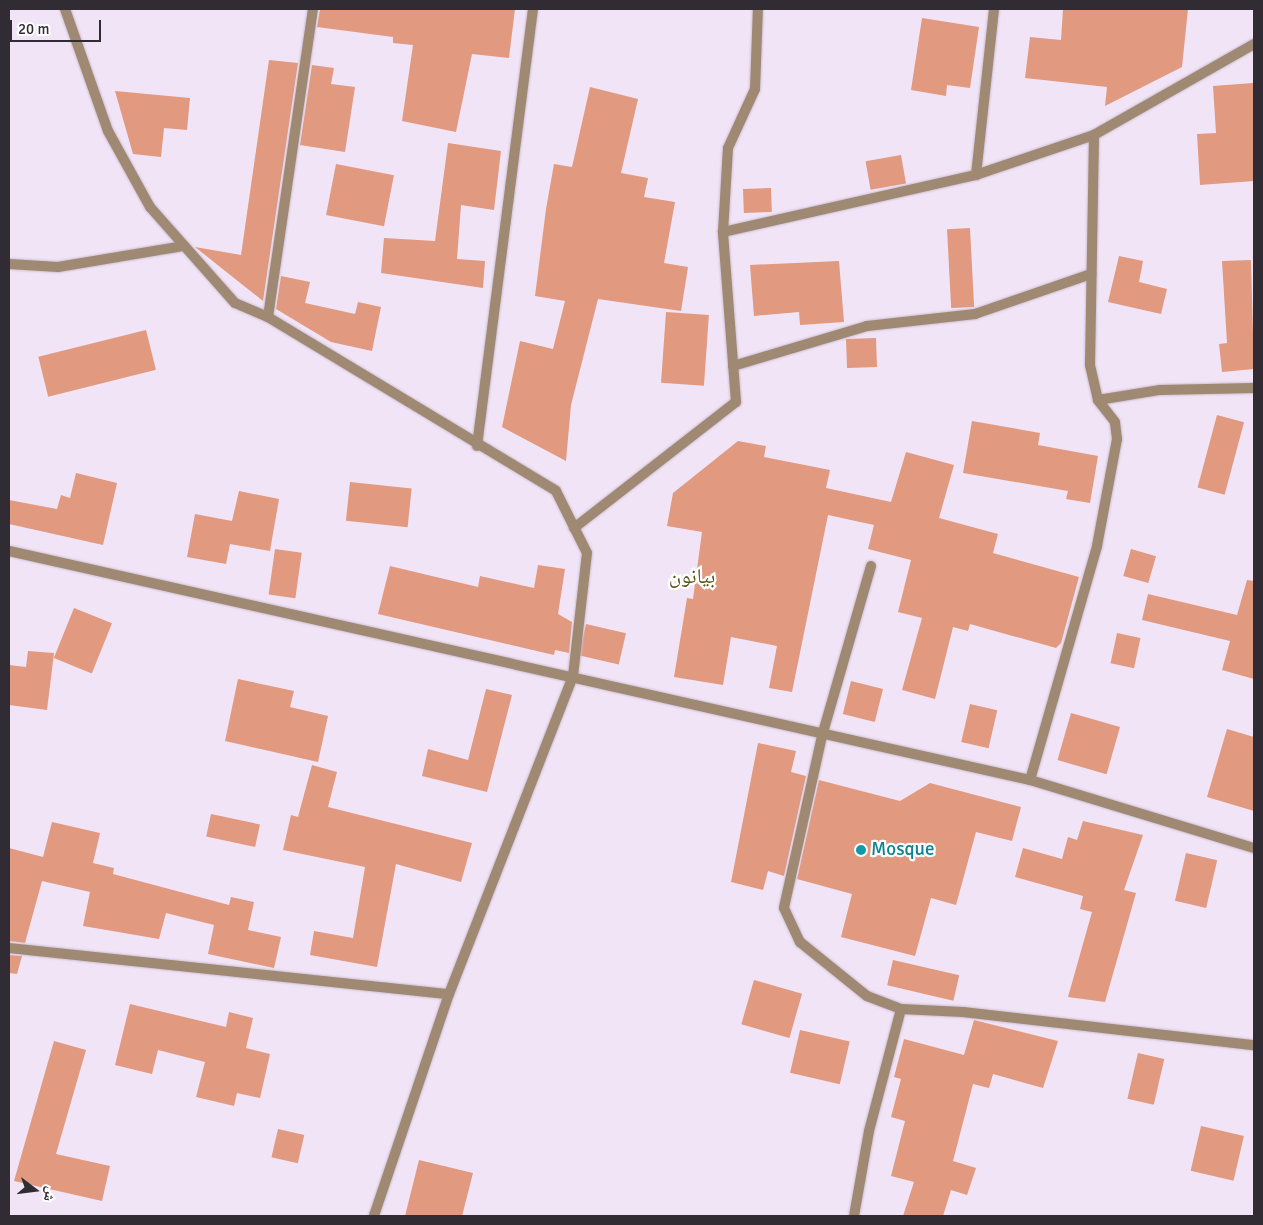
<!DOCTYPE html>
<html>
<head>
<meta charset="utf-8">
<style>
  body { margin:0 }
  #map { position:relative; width:1263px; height:1225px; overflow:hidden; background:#f2e4f7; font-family:Signika,"Noto Naskh Arabic",sans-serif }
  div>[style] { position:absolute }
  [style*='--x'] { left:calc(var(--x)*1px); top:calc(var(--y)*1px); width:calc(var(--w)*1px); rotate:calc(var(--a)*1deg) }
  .building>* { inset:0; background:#e1997f; transform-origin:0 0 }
  .roads { filter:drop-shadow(0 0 1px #cbbfd0) drop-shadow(0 0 1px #cbbfd0) }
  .minor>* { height:10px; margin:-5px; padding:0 5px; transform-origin:5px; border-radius:5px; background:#9f8972 }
  .tertiary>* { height:10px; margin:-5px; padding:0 5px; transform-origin:5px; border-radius:5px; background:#9f8972 }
  .dots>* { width:14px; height:14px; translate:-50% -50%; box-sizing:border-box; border:2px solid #fff; border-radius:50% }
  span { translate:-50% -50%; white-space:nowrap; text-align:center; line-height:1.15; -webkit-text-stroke:4.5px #fff; paint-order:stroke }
  .culture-label { font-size:19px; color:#0d838f }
  .left { translate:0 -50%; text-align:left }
  .quarter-label { font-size:21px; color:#5a5519 }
  .frame { position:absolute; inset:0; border:10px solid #312c33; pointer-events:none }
  .north { position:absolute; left:10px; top:1165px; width:50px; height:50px; -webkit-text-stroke:4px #fff; paint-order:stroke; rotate:105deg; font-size:14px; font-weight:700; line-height:20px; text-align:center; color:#312c33 }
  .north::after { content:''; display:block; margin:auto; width:18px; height:22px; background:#312c33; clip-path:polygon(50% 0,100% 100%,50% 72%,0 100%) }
  .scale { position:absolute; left:10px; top:20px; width:91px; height:22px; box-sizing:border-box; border:2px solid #312c33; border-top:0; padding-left:6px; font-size:15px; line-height:18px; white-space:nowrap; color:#312c33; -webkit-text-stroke:4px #fff; paint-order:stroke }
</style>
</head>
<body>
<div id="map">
  <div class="building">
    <div style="clip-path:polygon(320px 9px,515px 9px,509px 58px,472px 54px,456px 132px,402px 121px,413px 45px,393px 43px,393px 37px,317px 27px)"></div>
    <div style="clip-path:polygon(1063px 9px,1188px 9px,1182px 67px,1105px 106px,1107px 87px,1025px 78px,1030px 37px,1061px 40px)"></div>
    <div style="clip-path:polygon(922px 18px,979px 27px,970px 88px,947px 85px,946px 96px,911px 90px)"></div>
    <div style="clip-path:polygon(269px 60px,298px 63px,263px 301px,195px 247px,241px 255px)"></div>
    <div style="clip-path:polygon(312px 65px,334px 68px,331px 84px,355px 87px,345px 152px,300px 145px)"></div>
    <div style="clip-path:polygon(1253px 83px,1254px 181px,1200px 185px,1197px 134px,1216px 133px,1213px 86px)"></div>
    <div style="clip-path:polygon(590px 87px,638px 99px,621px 173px,648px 178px,644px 197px,675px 202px,664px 263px,688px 267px,681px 311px,598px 299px,571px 405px,566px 461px,502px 427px,520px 341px,553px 349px,565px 301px,535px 296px,546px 209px,554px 164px,572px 167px)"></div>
    <div style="clip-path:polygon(115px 91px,190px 98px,187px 130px,164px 128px,161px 157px,133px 154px)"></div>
    <div style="clip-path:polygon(448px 143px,501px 151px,494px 210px,461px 205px,457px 259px,485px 261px,483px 288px,381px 273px,384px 238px,435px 241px)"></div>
    <div style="left:901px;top:155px;width:29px;height:36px;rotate:80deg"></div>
    <div style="left:336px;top:164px;width:59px;height:52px;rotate:11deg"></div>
    <div style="left:771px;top:188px;width:24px;height:28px;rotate:88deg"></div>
    <div style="left:970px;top:228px;width:79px;height:23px;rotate:87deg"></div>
    <div style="clip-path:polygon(1119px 256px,1143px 261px,1139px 282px,1167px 289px,1161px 314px,1108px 302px)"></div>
    <div style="clip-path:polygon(1251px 260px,1254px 369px,1222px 372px,1219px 344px,1227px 343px,1222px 261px)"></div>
    <div style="clip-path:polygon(839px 261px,844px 322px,800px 325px,799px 312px,754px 316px,750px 265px)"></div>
    <div style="clip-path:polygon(281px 276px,310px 282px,305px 303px,355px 314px,358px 302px,381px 307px,372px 351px,331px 342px,276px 309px)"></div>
    <div style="left:666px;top:312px;width:43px;height:71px;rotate:4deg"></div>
    <div style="left:146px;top:330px;width:41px;height:111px;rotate:76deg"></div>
    <div style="left:876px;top:338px;width:29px;height:30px;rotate:88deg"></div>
    <div style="left:1217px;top:415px;width:28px;height:75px;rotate:15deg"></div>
    <div style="clip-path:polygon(972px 421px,1040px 433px,1038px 445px,1098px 456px,1090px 503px,1066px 499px,1068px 491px,963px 473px)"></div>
    <div style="clip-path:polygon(738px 441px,766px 446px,764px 457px,830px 470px,826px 488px,891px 502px,906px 452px,954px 465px,939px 518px,998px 534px,993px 553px,1079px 577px,1061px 643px,1056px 648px,970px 624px,968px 631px,953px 627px,935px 699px,902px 690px,922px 618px,898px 612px,911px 560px,868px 549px,874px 525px,828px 515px,792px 692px,769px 688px,777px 646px,731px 637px,723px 685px,674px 677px,687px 598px,693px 599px,702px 532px,667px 526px,673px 493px)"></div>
    <div style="clip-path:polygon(76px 473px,117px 483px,103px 545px,9px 524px,9px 500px,57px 509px,61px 495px,70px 498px)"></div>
    <div style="left:350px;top:482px;width:62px;height:39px;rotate:6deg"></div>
    <div style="clip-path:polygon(239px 491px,279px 499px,270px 551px,230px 544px,226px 564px,187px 557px,195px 514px,232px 521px)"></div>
    <div style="left:275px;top:549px;width:27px;height:46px;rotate:8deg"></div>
    <div style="left:1131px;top:549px;width:26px;height:28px;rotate:16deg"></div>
    <div style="clip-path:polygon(538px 565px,565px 569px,558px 614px,572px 622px,569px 653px,555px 650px,554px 655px,378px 614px,390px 566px,478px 587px,480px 576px,534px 588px)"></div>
    <div style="clip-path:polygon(1247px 580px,1254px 581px,1254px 679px,1222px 670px,1230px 641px,1142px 620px,1148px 594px,1237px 615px)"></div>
    <div style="left:74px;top:608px;width:41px;height:54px;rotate:22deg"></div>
    <div style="left:586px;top:624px;width:41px;height:32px;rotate:13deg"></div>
    <div style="left:1117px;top:633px;width:24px;height:31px;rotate:12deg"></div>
    <div style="clip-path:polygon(28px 651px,54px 653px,47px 710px,9px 705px,9px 665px,26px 667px)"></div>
    <div style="clip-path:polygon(238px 679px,294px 691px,290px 707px,328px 716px,318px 762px,225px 741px)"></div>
    <div style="left:851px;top:681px;width:33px;height:34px;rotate:14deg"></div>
    <div style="clip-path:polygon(486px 689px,512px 695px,487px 792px,422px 776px,428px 749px,468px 760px)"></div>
    <div style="left:970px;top:704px;width:28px;height:39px;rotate:13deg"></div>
    <div style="left:1071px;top:713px;width:51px;height:49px;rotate:16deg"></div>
    <div style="clip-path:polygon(1227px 729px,1254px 737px,1254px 811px,1207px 797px)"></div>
    <div style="clip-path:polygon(758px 743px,796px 751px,791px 772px,806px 776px,784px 876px,768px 871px,763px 890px,731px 882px)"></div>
    <div style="clip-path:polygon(312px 765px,337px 772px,328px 807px,472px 843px,461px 882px,396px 864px,377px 967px,310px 955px,314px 931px,353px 938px,365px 867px,283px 850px,291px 815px,298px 817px)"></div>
    <div style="clip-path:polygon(819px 780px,900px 801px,930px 783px,1021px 807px,1012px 841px,976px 832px,956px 905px,931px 898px,915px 956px,841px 937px,852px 894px,797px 879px)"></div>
    <div style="left:211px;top:814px;width:50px;height:23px;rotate:12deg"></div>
    <div style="clip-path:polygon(1083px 821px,1143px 835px,1124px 890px,1136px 893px,1105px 1002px,1068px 997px,1092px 912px,1080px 909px,1083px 896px,1015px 877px,1023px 848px,1062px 859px,1068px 837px,1077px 840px)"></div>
    <div style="clip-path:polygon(52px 822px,100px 833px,93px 863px,114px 868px,113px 874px,229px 905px,231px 897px,254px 902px,248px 930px,281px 937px,274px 968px,208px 954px,214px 925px,166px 913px,159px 939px,83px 926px,90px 892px,42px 881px,25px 943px,9px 941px,9px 848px,43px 857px)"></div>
    <div style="left:1186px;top:853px;width:32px;height:49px;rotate:13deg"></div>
    <div style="clip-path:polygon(9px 955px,22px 956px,17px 974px,9px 973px)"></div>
    <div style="left:893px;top:960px;width:68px;height:26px;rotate:13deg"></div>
    <div style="left:754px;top:980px;width:50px;height:46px;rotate:16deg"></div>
    <div style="clip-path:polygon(130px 1004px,226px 1027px,229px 1012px,253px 1018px,246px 1048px,270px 1054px,260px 1098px,237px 1093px,234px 1106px,196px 1097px,205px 1062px,158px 1050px,152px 1074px,115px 1065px)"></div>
    <div style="clip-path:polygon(974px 1020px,1058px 1041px,1043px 1088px,993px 1074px,989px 1088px,973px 1084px,953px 1161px,976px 1168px,967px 1195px,951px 1190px,943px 1216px,903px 1216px,914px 1182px,891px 1176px,905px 1121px,891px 1117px,901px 1079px,894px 1077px,904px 1039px,964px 1055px)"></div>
    <div style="left:800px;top:1030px;width:51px;height:44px;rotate:13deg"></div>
    <div style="clip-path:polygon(54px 1041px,86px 1050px,56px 1154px,110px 1166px,102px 1201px,14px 1181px)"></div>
    <div style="left:1138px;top:1053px;width:27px;height:47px;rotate:13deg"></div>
    <div style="left:1201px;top:1126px;width:44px;height:46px;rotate:13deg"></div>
    <div style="left:278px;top:1129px;width:27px;height:29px;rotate:13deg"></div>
    <div style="clip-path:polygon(419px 1160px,473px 1173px,462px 1216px,405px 1216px)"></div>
  </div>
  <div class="roads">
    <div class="minor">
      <div style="--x:976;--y:175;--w:167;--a:-83.8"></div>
      <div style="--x:723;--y:232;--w:84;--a:-86.6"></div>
      <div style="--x:728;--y:148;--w:65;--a:-65.4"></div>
      <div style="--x:755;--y:89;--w:80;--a:-87.9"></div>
      <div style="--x:9;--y:264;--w:49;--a:3.5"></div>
      <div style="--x:58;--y:267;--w:128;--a:-9.5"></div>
      <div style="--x:268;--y:317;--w:311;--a:-81.7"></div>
      <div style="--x:733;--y:366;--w:140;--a:-16.6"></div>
      <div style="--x:867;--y:326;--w:109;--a:-6.3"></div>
      <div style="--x:975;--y:314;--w:123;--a:-19"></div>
      <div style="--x:1098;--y:400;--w:63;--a:-9.2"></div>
      <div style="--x:1160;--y:390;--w:94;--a:-1.2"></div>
      <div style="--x:477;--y:446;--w:441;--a:-82.7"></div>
      <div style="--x:574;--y:528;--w:205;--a:-37.9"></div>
      <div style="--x:736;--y:402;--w:170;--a:-94.4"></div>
      <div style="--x:723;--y:232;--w:259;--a:-12.7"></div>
      <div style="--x:976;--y:175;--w:125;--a:-18.7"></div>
      <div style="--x:1094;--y:135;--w:184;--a:-29.6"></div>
      <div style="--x:9;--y:551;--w:1046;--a:12.64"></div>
      <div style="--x:1030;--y:780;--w:234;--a:16.9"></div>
      <div style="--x:871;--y:566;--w:177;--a:106.1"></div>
      <div style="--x:822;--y:736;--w:176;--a:102.5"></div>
      <div style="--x:784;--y:908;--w:38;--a:65"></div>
      <div style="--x:800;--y:942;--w:86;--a:38.9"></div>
      <div style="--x:867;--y:996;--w:36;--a:21"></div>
      <div style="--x:901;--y:1009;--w:62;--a:2.8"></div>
      <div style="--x:963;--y:1012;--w:293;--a:6.5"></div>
      <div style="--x:1030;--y:780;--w:243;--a:-74"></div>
      <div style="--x:1097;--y:546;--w:109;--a:-79.4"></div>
      <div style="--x:1117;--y:439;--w:17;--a:-97"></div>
      <div style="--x:1115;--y:422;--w:28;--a:-128"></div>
      <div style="--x:1098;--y:400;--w:36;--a:-103"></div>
      <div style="--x:1090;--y:365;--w:230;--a:-89"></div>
      <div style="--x:9;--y:948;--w:442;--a:6"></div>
      <div style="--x:854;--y:1216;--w:86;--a:-80"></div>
      <div style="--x:869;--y:1131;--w:126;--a:-75.3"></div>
    </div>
    <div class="tertiary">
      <div style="--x:65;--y:9;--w:129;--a:70.6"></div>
      <div style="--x:108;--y:131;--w:87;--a:61.1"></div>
      <div style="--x:150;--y:207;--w:128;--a:48.5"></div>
      <div style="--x:235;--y:303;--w:36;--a:23"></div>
      <div style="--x:268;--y:317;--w:336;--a:31.1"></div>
      <div style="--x:556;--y:491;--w:69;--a:63.4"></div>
      <div style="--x:587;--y:553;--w:124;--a:96.5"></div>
      <div style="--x:573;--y:676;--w:341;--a:111.3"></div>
      <div style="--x:449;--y:994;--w:234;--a:108.7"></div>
    </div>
  </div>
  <div class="dots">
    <div style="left:861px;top:850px;background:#0f9aa8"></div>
  </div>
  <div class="culture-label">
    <span class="left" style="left:871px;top:850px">Mosque</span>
  </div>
  <div class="quarter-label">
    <span style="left:692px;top:576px">بيانون</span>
  </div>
  <div class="frame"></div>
  <div class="north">ش</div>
  <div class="scale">20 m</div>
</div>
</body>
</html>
